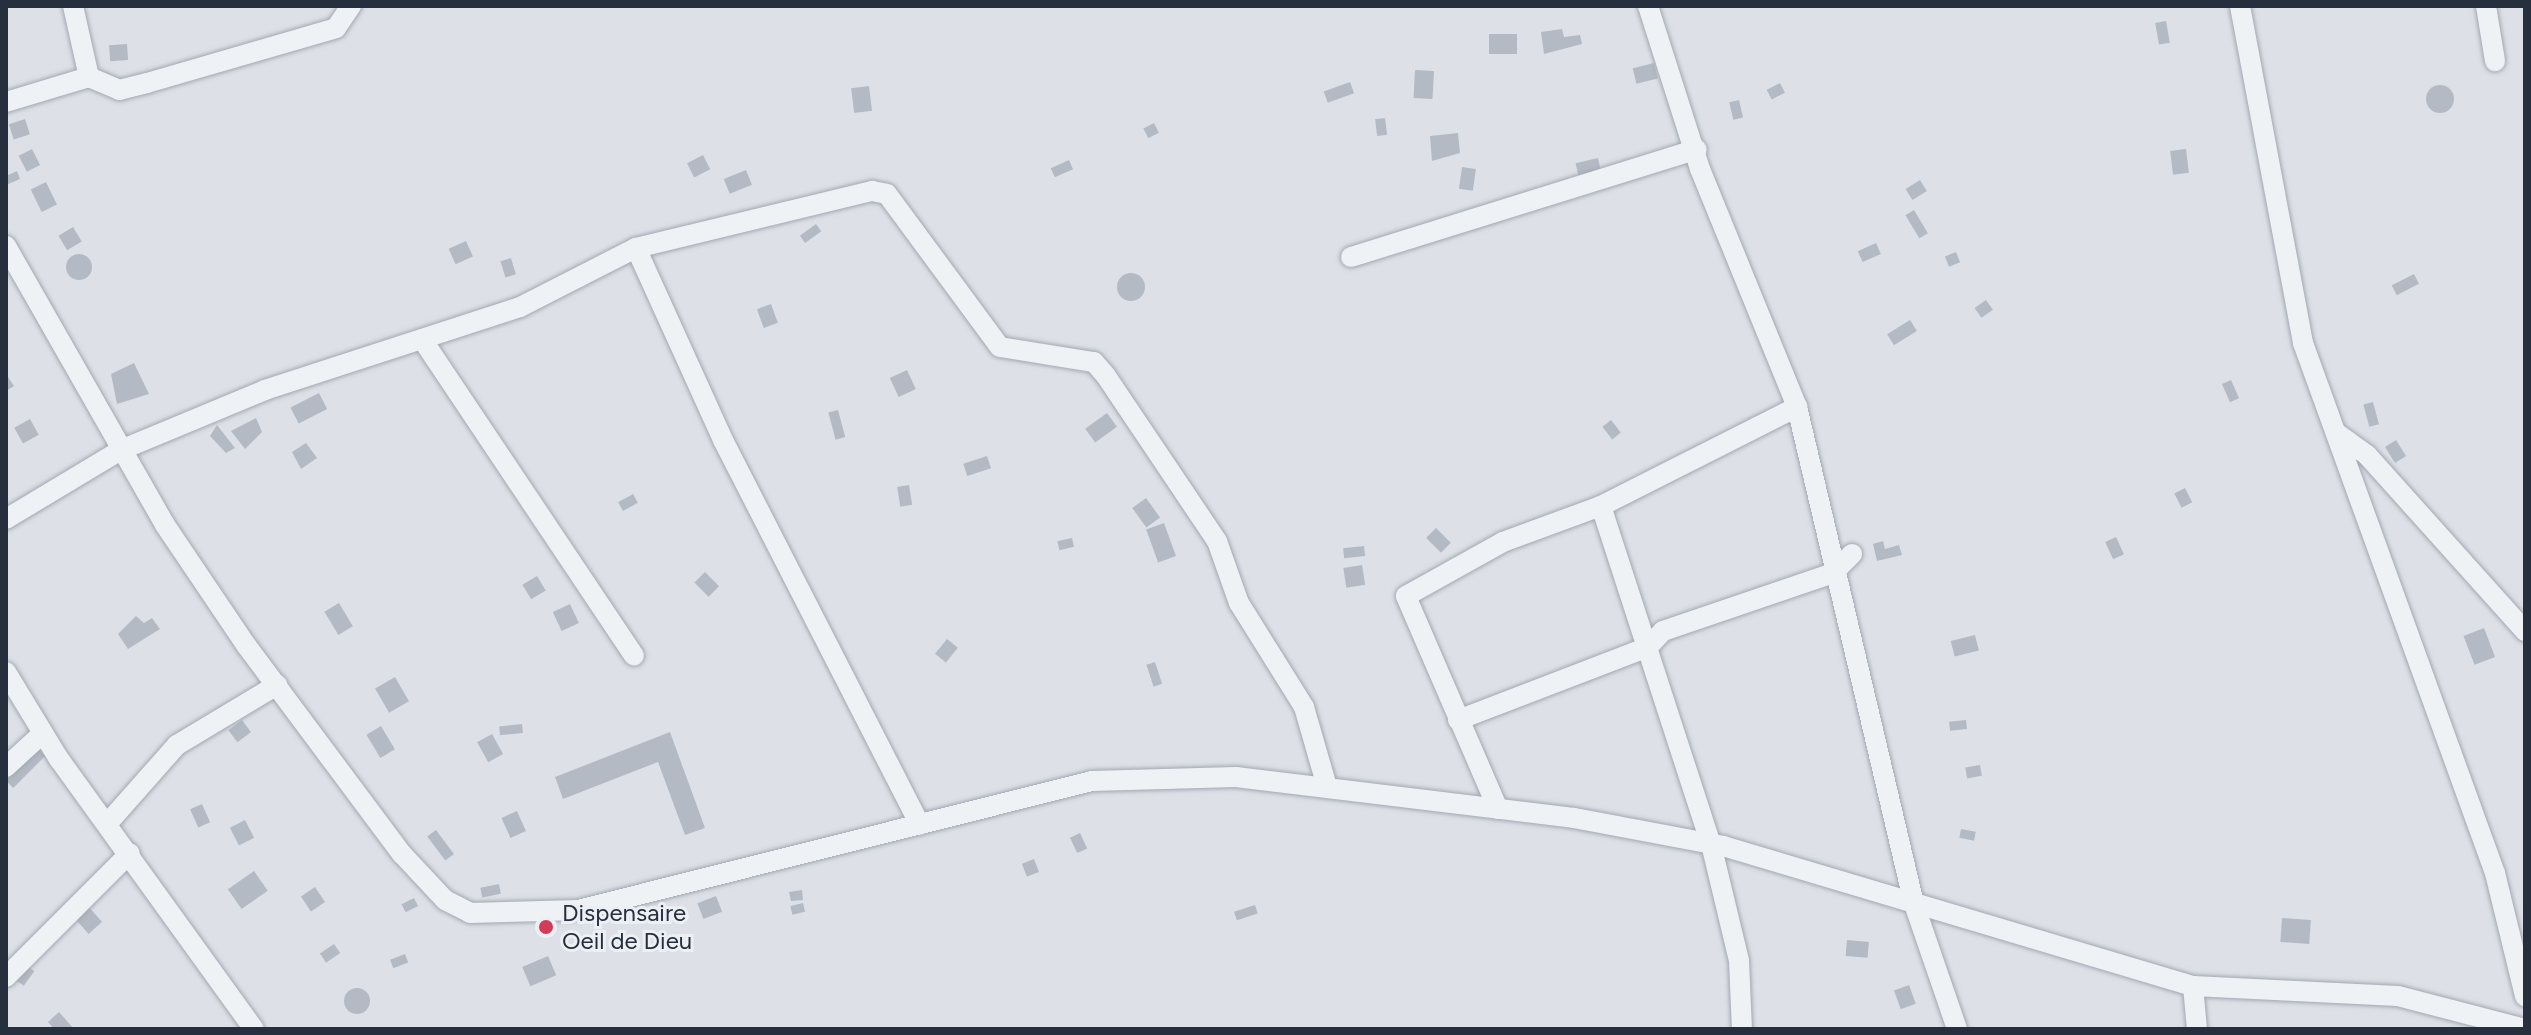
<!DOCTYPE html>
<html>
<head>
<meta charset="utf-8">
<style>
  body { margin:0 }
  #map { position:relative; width:2531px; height:1035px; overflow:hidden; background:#dde1e7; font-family:Figtree,sans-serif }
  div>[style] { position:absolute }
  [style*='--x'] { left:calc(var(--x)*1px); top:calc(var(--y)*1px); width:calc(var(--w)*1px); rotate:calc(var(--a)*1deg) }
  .building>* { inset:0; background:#b4bac4; transform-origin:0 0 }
  .round { border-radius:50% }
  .roads { filter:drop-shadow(0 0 2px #a2a8b1) drop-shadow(0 0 2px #a2a8b1) }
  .street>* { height:20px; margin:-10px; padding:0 10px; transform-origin:10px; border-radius:10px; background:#eff2f5 }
  .dots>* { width:22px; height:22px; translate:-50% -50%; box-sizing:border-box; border:4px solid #ecf0f5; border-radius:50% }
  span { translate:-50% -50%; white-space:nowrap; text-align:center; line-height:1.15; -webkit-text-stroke:6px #ecf0f5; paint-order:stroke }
  .poi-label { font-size:24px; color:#262f3e }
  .left { translate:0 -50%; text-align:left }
  .frame { position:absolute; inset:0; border:8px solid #262f3e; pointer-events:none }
</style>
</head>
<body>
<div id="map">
  <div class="building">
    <div style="left:2166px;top:21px;width:22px;height:11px;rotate:80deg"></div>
    <div style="clip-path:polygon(1562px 29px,1564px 37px,1580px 35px,1582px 44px,1544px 54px,1541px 32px)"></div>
    <div style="left:1517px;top:34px;width:20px;height:28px;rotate:90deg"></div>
    <div style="left:127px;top:44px;width:16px;height:18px;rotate:86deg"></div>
    <div style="left:1654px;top:63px;width:16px;height:22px;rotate:76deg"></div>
    <div style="left:1415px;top:70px;width:19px;height:28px;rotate:3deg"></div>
    <div style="left:1350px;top:82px;width:12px;height:28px;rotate:70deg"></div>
    <div style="left:1780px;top:83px;width:11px;height:15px;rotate:63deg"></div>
    <div class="round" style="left:2426px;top:85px;width:28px;height:28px"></div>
    <div style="left:869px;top:86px;width:25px;height:18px;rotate:83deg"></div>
    <div style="left:1739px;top:100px;width:18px;height:10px;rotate:77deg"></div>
    <div style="left:1385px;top:118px;width:17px;height:10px;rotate:83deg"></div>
    <div style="left:25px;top:119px;width:16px;height:17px;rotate:72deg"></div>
    <div style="left:1154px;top:123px;width:11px;height:12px;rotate:63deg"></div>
    <div style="clip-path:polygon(1458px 133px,1460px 153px,1432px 161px,1430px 136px)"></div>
    <div style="left:32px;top:149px;width:18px;height:15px;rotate:63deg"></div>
    <div style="left:2186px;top:149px;width:24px;height:16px;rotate:83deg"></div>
    <div style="left:703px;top:155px;width:16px;height:18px;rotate:63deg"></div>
    <div style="left:1598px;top:158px;width:13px;height:23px;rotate:77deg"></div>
    <div style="left:1069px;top:160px;width:10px;height:20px;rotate:66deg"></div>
    <div style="left:1462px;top:167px;width:14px;height:22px;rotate:8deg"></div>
    <div style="left:746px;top:170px;width:16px;height:24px;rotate:68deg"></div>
    <div style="clip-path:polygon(17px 171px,20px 179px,6px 185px,6px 176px)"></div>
    <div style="left:1920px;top:180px;width:13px;height:17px;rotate:58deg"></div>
    <div style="left:46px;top:182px;width:25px;height:17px;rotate:64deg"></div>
    <div style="left:1914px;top:210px;width:27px;height:10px;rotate:59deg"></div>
    <div style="left:816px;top:224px;width:9px;height:20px;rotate:54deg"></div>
    <div style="left:73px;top:227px;width:17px;height:17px;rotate:59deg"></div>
    <div style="left:466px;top:241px;width:17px;height:19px;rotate:66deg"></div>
    <div style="left:1876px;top:243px;width:12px;height:20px;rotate:66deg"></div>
    <div style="left:1956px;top:252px;width:11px;height:12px;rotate:68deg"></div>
    <div class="round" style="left:66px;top:254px;width:26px;height:26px"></div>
    <div style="left:511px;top:258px;width:17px;height:11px;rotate:73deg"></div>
    <div class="round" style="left:1117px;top:273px;width:28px;height:28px"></div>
    <div style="left:2414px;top:274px;width:11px;height:25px;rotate:63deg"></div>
    <div style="left:1986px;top:300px;width:12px;height:14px;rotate:55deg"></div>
    <div style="left:771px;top:304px;width:20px;height:15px;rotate:70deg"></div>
    <div style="left:1910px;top:320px;width:13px;height:27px;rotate:58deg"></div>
    <div style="clip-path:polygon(134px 363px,149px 394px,117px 404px,111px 374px)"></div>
    <div style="left:907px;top:370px;width:21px;height:19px;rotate:65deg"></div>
    <div style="clip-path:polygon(6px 374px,14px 386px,6px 391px)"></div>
    <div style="left:2231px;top:380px;width:20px;height:10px;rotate:66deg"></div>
    <div style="left:319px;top:393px;width:18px;height:32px;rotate:63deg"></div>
    <div style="left:2373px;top:402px;width:23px;height:10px;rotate:75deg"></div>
    <div style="left:838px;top:410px;width:28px;height:10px;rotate:75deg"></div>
    <div style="left:1107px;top:413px;width:17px;height:27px;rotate:54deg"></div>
    <div style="clip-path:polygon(256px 418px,262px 432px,245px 449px,231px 431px)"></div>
    <div style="left:30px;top:419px;width:18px;height:18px;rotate:61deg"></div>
    <div style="left:1611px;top:420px;width:16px;height:11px;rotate:52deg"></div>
    <div style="clip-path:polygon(217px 425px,235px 448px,226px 453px,210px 436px)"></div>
    <div style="left:2396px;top:440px;width:19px;height:13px;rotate:58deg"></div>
    <div style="clip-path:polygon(306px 443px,317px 458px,301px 469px,292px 452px)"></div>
    <div style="left:987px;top:456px;width:13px;height:25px;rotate:72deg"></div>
    <div style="left:909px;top:485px;width:20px;height:12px;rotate:81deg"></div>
    <div style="left:2185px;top:488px;width:16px;height:12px;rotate:63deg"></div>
    <div style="left:633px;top:494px;width:10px;height:17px;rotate:61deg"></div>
    <div style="left:1146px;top:498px;width:24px;height:17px;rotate:54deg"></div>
    <div style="left:1164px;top:523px;width:35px;height:19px;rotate:70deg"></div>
    <div style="left:1436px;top:528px;width:21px;height:14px;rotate:45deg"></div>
    <div style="left:2116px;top:537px;width:19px;height:12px;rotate:65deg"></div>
    <div style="left:1072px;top:538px;width:9px;height:15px;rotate:77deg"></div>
    <div style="clip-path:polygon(1883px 541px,1885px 549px,1899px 545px,1902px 555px,1877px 561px,1873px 544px)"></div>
    <div style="left:1364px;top:546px;width:10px;height:21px;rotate:84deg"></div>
    <div style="left:1362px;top:565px;width:20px;height:19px;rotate:81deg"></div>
    <div style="left:705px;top:572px;width:20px;height:15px;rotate:45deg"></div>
    <div style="left:537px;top:576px;width:17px;height:17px;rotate:59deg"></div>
    <div style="left:339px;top:603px;width:27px;height:17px;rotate:59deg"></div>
    <div style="left:570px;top:604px;width:21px;height:19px;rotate:65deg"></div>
    <div style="clip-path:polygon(136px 616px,144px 623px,152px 618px,160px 629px,128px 649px,118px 634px)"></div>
    <div style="left:2484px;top:628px;width:31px;height:22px;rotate:69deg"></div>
    <div style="left:1975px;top:635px;width:16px;height:25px;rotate:76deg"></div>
    <div style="left:947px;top:639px;width:14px;height:19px;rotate:39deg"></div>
    <div style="left:1155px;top:662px;width:23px;height:9px;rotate:72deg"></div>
    <div style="left:395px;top:677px;width:28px;height:23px;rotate:60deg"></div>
    <div style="left:242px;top:720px;width:15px;height:17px;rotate:53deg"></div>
    <div style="left:1966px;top:720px;width:9px;height:17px;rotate:84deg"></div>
    <div style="left:522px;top:724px;width:9px;height:23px;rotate:84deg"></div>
    <div style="left:381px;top:726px;width:27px;height:17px;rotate:59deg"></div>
    <div style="clip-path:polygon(670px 732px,705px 828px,685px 835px,658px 762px,563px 799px,555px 777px)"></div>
    <div style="left:492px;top:734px;width:23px;height:17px;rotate:61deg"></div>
    <div style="left:38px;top:749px;width:10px;height:45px;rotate:45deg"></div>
    <div style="left:1980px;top:765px;width:11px;height:15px;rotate:80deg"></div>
    <div style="left:202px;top:804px;width:20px;height:13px;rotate:66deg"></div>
    <div style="left:517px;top:811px;width:22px;height:17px;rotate:66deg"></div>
    <div style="left:245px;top:820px;width:20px;height:17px;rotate:63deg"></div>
    <div style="left:1961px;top:829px;width:15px;height:9px;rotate:11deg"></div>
    <div style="left:436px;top:830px;width:30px;height:11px;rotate:53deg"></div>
    <div style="left:1080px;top:833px;width:17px;height:11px;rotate:65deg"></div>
    <div style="left:1034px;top:859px;width:14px;height:13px;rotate:69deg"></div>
    <div style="left:254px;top:871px;width:24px;height:32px;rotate:55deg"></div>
    <div style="left:499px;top:884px;width:10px;height:19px;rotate:79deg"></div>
    <div style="left:315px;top:887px;width:18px;height:17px;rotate:56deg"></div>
    <div style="clip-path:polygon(802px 890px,803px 900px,791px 901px,789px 892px)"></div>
    <div style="left:716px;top:896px;width:17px;height:20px;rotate:69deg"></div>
    <div style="left:414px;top:898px;width:9px;height:14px;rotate:63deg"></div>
    <div style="left:803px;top:903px;width:9px;height:13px;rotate:77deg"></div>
    <div style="left:86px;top:904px;width:24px;height:18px;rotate:48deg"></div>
    <div style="left:1255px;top:905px;width:9px;height:22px;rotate:72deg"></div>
    <div style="left:2282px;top:918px;width:29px;height:24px;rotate:4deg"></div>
    <div style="left:1847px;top:940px;width:22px;height:16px;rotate:5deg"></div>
    <div style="left:334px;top:944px;width:11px;height:17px;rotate:56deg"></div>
    <div style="left:405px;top:954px;width:9px;height:16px;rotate:69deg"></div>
    <div style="left:548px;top:956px;width:21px;height:28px;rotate:67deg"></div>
    <div style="left:27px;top:966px;width:9px;height:18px;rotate:36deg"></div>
    <div style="left:1909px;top:985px;width:20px;height:16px;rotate:70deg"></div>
    <div class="round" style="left:344px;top:988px;width:26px;height:26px"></div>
    <div style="clip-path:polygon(59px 1012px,74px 1029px,54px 1029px,48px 1022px)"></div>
  </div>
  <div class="roads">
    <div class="street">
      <div style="--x:1648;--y:6;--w:171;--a:72.3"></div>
      <div style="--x:1700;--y:169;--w:257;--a:67.8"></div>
      <div style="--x:1797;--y:407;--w:511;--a:76.75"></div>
      <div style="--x:1914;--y:904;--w:132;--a:71"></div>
      <div style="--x:2240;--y:6;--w:343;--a:79.4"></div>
      <div style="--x:2303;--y:343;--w:564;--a:70.09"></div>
      <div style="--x:2495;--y:873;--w:127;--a:76.3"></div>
      <div style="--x:2486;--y:6;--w:56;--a:80.7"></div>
      <div style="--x:89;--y:77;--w:33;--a:23"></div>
      <div style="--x:119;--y:90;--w:29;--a:-14"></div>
      <div style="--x:147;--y:83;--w:197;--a:-16.2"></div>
      <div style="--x:336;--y:28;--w:27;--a:-56"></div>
      <div style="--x:6;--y:102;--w:87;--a:-16.8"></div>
      <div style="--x:89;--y:77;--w:73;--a:-102.7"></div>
      <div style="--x:6;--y:246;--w:321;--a:60.3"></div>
      <div style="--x:165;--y:525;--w:145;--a:56"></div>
      <div style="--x:246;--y:645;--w:261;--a:53.3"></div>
      <div style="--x:402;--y:854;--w:63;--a:46.9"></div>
      <div style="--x:445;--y:900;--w:28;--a:27"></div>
      <div style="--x:470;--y:913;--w:108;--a:-1.6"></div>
      <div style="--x:578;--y:910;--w:530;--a:-14.09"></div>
      <div style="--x:1092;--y:781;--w:144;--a:-1.6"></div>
      <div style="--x:1236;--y:777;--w:340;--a:6.9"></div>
      <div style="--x:1574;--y:818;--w:152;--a:10.6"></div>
      <div style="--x:1723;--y:846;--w:490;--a:16.6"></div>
      <div style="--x:2193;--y:986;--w:205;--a:2.8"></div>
      <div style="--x:2398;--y:996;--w:131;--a:14.6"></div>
      <div style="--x:636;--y:248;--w:211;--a:65.6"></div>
      <div style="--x:723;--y:440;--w:432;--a:62.9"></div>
      <div style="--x:1351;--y:257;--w:362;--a:-17.3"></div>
      <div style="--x:422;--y:339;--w:381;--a:56.2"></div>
      <div style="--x:2338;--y:434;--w:36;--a:36"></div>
      <div style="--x:2367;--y:455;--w:237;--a:48.1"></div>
      <div style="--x:1601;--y:506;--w:355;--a:72"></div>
      <div style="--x:1711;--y:844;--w:120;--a:76.5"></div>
      <div style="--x:1739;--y:961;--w:68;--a:87.5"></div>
      <div style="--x:6;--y:519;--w:134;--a:-31"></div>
      <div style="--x:121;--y:450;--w:156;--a:-22.6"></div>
      <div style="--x:265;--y:390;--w:268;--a:-18"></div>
      <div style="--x:520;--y:307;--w:130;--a:-27"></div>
      <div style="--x:636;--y:248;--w:243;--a:-13.6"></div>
      <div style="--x:872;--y:191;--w:15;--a:11"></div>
      <div style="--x:887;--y:194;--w:190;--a:53.6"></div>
      <div style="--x:1000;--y:347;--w:95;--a:9.1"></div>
      <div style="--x:1094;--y:362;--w:18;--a:49"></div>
      <div style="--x:1106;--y:376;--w:199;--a:56.1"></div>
      <div style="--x:1217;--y:541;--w:66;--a:70.5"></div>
      <div style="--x:1239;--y:603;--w:123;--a:58"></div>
      <div style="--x:1304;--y:707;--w:79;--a:73.9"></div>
      <div style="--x:6;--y:672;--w:102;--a:58.7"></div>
      <div style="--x:59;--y:759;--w:333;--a:54.2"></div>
      <div style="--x:1458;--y:720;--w:204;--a:-21"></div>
      <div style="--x:1648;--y:647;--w:22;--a:-47"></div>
      <div style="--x:1663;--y:631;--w:180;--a:-18.8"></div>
      <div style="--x:1833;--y:573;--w:27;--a:-45"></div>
      <div style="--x:6;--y:767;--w:50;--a:-42.6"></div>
      <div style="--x:1498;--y:809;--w:232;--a:-113.4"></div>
      <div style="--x:1406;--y:596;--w:111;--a:-29.1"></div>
      <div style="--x:1503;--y:542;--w:104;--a:-20.2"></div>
      <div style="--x:1601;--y:506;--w:220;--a:-26.8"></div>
      <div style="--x:107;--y:824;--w:106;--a:-48.5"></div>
      <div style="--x:177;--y:745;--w:117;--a:-31"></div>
      <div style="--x:6;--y:977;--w:175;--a:-45"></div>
      <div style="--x:2193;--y:986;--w:43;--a:84.7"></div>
    </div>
  </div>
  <div class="dots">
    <div style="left:546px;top:927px;background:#d23c56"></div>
  </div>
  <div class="poi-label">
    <span class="left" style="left:562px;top:927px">Dispensaire<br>Oeil de Dieu</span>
  </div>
  <div class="frame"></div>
</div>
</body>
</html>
